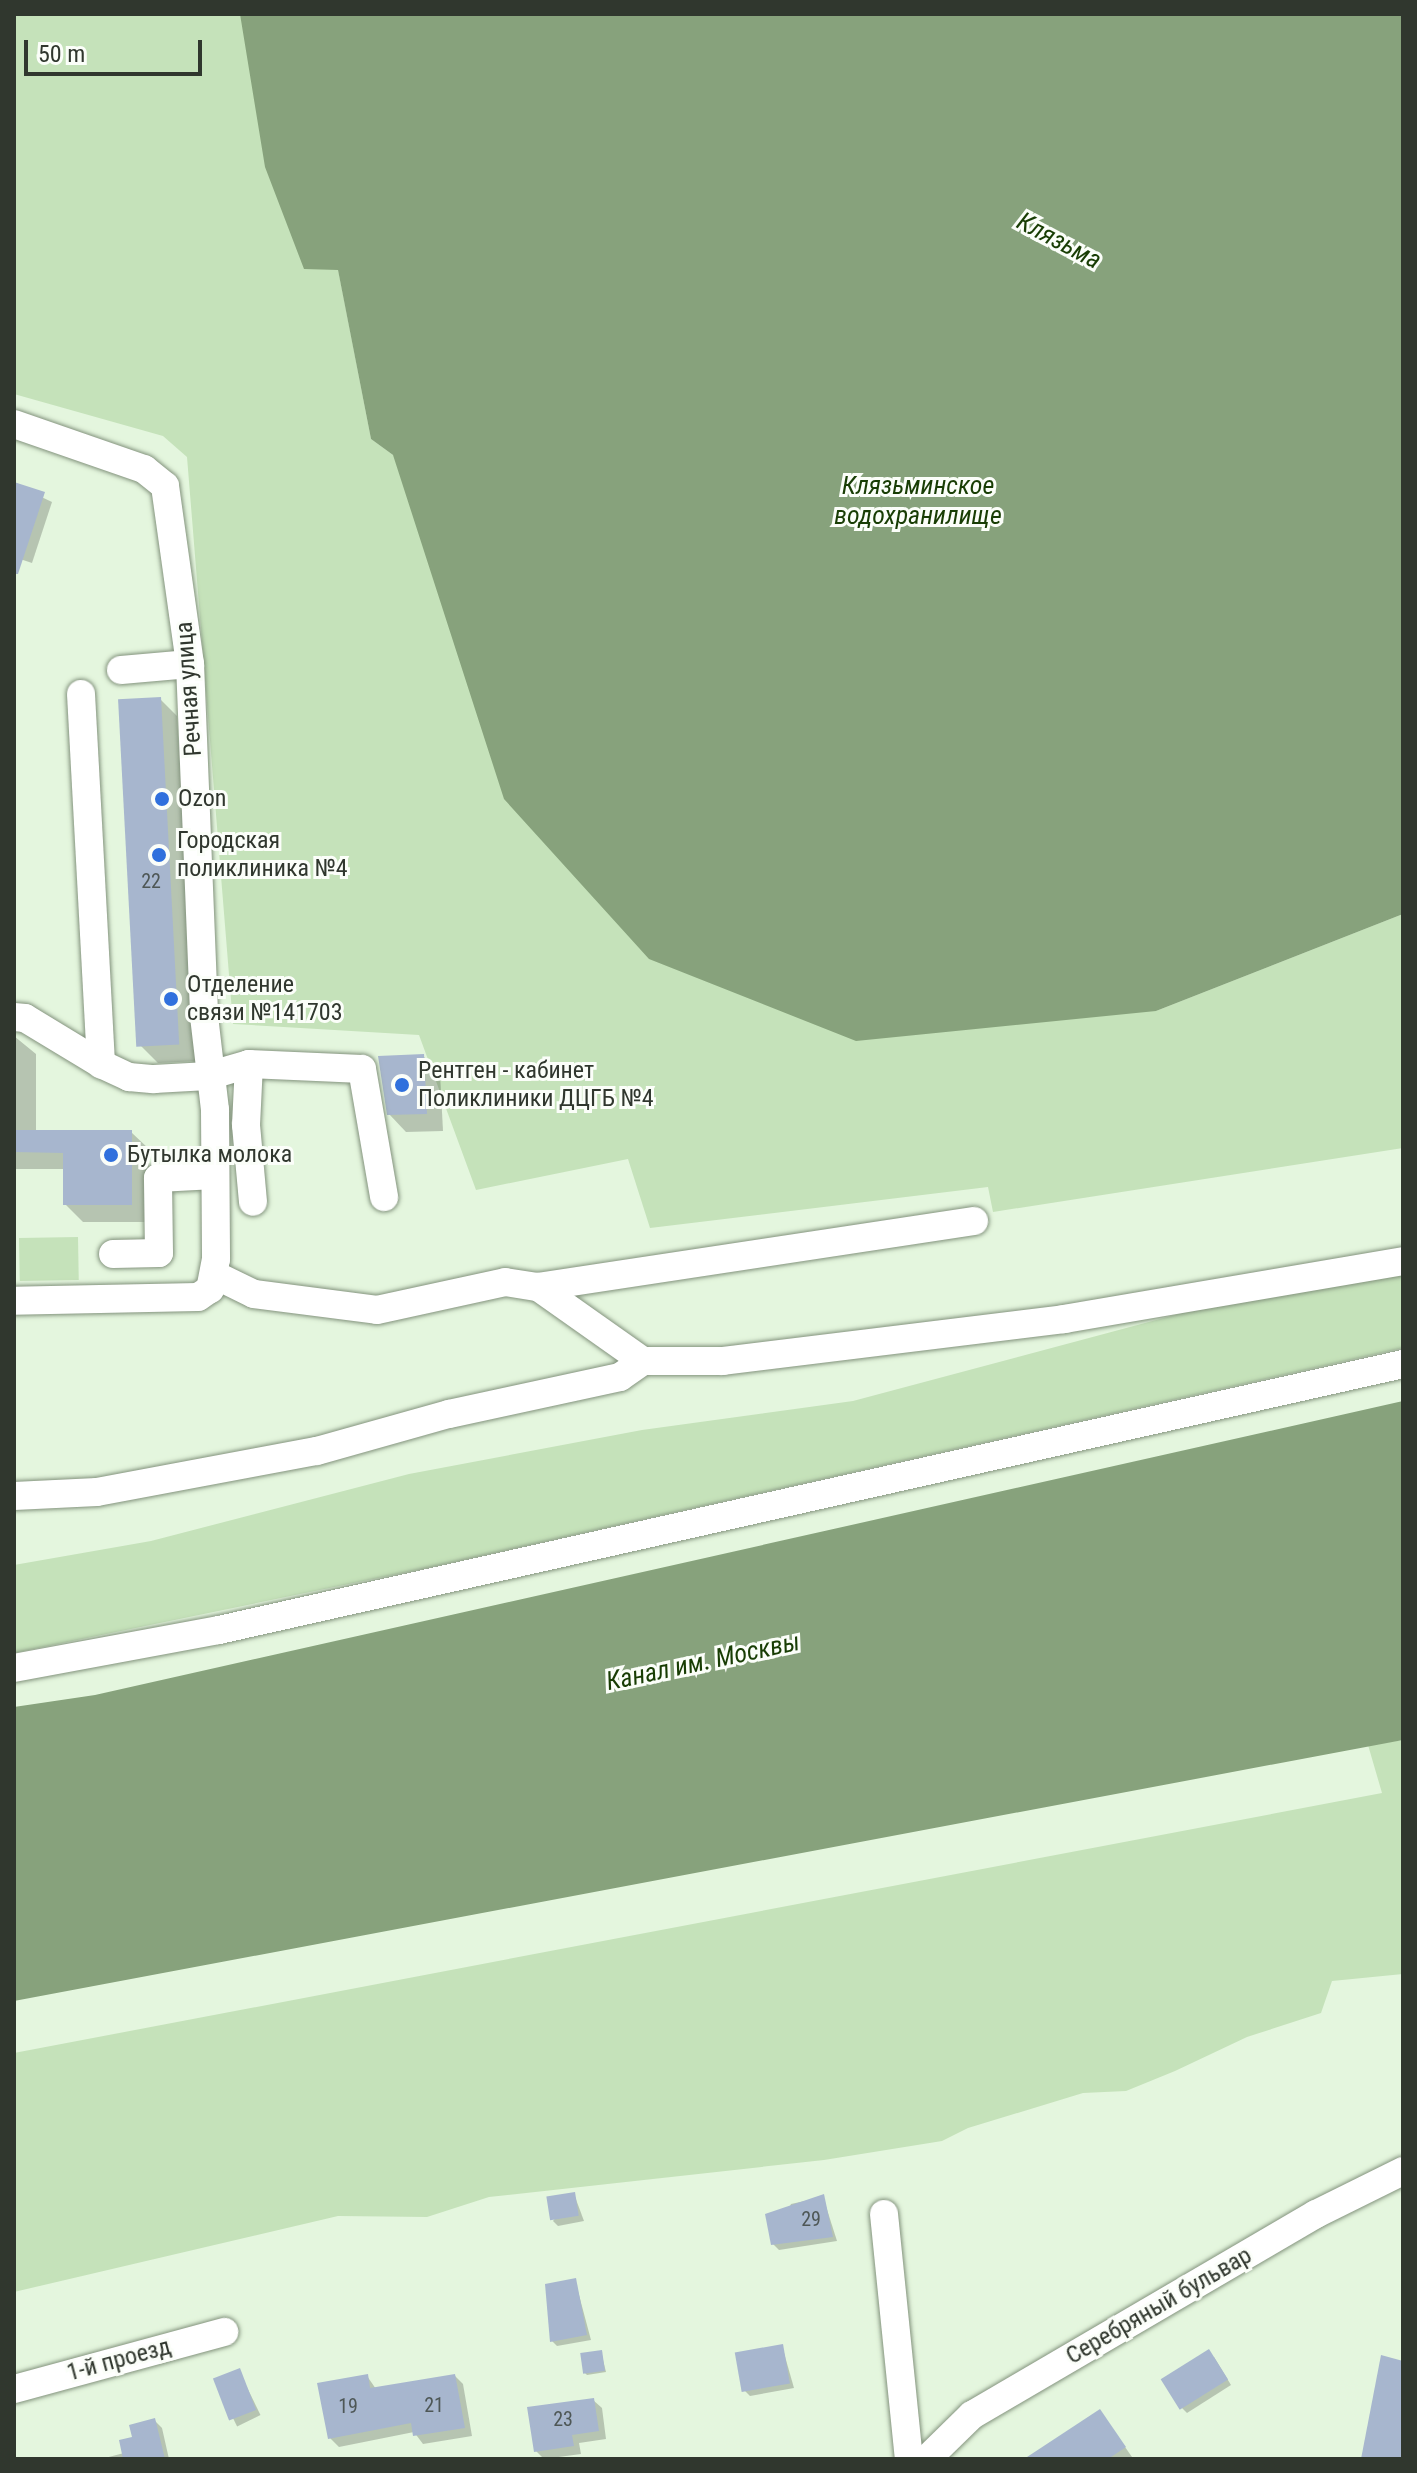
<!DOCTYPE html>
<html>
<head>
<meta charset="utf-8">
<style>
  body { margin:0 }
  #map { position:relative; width:1417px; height:2473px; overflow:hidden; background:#e4f6de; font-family:"Roboto Condensed",sans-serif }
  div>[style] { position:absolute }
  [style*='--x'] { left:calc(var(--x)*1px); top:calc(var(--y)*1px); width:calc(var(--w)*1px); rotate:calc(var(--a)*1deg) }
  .green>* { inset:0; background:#c5e2ba; transform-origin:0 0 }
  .water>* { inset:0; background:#87a27c }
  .shadow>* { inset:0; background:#0003; transform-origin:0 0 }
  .building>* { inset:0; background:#a7b6ce; transform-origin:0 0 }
  .roads { filter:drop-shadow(0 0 2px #83937d) drop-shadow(0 0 2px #83937d) }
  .minor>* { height:28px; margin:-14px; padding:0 14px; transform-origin:14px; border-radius:14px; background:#fff }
  .dots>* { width:22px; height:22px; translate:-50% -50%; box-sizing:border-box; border:4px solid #fbfef9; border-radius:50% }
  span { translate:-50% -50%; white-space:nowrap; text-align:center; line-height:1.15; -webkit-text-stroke:6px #fbfef9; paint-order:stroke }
  .number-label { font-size:20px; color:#4e5756 }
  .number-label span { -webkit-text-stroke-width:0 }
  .street-label { font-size:24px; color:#30372e }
  .poi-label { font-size:24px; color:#30372e }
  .left { translate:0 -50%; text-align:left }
  .water-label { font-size:26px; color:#183d04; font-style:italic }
  .frame { position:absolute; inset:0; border:16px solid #30372e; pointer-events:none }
  .scale { position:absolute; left:24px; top:40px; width:178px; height:36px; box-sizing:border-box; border:4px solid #30372e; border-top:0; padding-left:10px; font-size:24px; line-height:28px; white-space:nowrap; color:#30372e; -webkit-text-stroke:6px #fbfef9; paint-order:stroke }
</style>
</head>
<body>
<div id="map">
  <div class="green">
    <div style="clip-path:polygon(14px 14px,241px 14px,338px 269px,371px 439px,1156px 1011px,1403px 914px,1403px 1148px,993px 1212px,988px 1187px,650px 1228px,628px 1159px,476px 1190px,419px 1035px,233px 1024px,187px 457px,163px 436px,14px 394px)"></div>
    <div style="left:78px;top:1237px;width:43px;height:59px;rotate:89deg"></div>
    <div style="clip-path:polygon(1403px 1274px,1403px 1348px,422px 1569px,14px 1653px,14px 1565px,151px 1541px,409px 1474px,642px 1430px,853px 1401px,1201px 1308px)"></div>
    <div style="clip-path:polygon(1403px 1740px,1403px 1974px,1332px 1981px,1321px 2013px,1247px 2037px,1175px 2071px,1126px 2091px,1083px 2093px,968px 2128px,942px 2141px,824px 2160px,489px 2197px,427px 2217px,338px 2216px,14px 2292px,14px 2053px,1382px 1793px,1368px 1745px)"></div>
  </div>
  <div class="water">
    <div style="clip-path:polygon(240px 14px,1403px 14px,1403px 914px,1156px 1011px,856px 1041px,649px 959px,504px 799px,393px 455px,371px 439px,338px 270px,304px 269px,265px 167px)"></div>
    <div style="clip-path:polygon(1403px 1401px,1403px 1740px,14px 2001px,14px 1707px,95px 1695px)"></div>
  </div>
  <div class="shadow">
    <div style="clip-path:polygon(14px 484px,52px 502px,32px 563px,14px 557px)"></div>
    <div style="clip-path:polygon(160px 699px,177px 716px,198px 1061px,158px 1063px,141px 1046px)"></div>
    <div style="clip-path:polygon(14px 1036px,36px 1054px,36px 1132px,131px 1132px,149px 1149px,149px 1222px,83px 1222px,65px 1204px,65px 1169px,14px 1169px)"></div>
    <div style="clip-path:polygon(423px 1056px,440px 1073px,443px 1131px,406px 1132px,389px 1114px)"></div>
    <div style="clip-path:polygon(574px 2194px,584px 2221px,558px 2226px,553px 2221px)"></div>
    <div style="clip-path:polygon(823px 2197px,837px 2241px,779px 2250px,773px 2244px,791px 2204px)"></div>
    <div style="clip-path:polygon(575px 2280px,591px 2340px,557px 2346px,552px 2341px)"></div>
    <div style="clip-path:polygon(782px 2346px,794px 2388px,750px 2396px,745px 2391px)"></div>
    <div style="clip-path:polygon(601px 2352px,606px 2372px,587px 2375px,585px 2373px)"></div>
    <div style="clip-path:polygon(1214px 2357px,1231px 2385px,1187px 2413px,1182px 2408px)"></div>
    <div style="left:239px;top:2371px;width:49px;height:26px;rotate:64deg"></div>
    <div style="clip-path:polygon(367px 2376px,376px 2389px,455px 2376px,463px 2384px,472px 2436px,423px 2444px,414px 2432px,339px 2447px,330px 2438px)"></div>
    <div style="clip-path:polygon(593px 2400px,602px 2408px,606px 2439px,579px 2443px,581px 2454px,544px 2459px,536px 2451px)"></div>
    <div style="clip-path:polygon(1100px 2411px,1132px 2457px,1045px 2459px)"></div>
    <div style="clip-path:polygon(154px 2420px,162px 2428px,169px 2459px,101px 2459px,124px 2453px)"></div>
  </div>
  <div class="building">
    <div style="clip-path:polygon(14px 482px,45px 492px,18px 574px,14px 574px)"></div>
    <div style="left:161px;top:697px;width:348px;height:43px;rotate:87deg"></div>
    <div style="clip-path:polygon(424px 1054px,427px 1114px,387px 1115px,378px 1056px)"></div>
    <div style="clip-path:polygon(14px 1130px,132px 1130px,132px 1205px,63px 1205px,63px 1153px,14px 1152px)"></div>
    <div style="left:575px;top:2192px;width:24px;height:29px;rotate:81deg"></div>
    <div style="clip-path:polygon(824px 2194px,833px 2237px,771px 2245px,765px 2214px)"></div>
    <div style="clip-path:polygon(576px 2278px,587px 2335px,550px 2342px,545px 2284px)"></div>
    <div style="left:783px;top:2344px;width:40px;height:49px;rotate:80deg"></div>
    <div style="left:1209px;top:2349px;width:36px;height:57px;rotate:58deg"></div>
    <div style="left:602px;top:2350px;width:21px;height:22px;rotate:82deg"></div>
    <div style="clip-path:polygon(1381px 2355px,1403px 2361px,1403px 2459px,1361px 2459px)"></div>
    <div style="left:240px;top:2368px;width:45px;height:29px;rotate:69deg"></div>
    <div style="clip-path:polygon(368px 2374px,370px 2388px,455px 2374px,465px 2428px,413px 2436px,411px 2423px,328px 2439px,317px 2383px)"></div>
    <div style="clip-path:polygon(594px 2398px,599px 2431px,572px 2435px,574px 2446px,534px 2452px,527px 2407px)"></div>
    <div style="clip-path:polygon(1100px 2409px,1126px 2447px,1108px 2459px,1024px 2459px)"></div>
    <div style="clip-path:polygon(155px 2418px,165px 2459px,123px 2459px,119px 2440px,132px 2437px,129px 2425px)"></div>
  </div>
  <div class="roads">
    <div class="minor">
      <div style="--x:14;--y:424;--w:138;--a:19.1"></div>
      <div style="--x:144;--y:469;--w:27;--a:39"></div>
      <div style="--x:165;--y:486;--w:180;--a:82"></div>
      <div style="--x:190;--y:664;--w:352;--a:87.7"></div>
      <div style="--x:204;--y:1016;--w:95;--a:83.3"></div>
      <div style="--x:215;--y:1110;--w:149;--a:89.6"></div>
      <div style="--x:216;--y:1259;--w:31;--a:101"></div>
      <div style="--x:210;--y:1289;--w:14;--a:146"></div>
      <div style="--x:198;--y:1297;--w:184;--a:178.8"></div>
      <div style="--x:121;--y:670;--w:69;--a:-5"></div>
      <div style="--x:81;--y:694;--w:371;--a:86.9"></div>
      <div style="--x:101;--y:1064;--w:31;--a:25"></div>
      <div style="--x:129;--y:1077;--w:25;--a:5"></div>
      <div style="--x:154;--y:1079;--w:54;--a:-3.2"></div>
      <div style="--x:208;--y:1076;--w:43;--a:-16.3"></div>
      <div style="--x:249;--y:1064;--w:113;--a:2.5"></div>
      <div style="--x:362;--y:1069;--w:130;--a:80.2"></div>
      <div style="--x:14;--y:1017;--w:11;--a:5"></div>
      <div style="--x:25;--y:1018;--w:89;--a:31.2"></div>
      <div style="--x:249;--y:1064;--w:61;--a:92.8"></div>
      <div style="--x:246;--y:1125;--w:77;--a:84.8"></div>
      <div style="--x:113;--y:1254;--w:46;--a:-1.2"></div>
      <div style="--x:159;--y:1253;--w:75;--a:-90.8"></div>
      <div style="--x:158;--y:1178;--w:57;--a:-3"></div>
      <div style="--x:215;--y:1275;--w:43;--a:26"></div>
      <div style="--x:254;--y:1294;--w:124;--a:7.4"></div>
      <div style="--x:377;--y:1310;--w:131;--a:-12.3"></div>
      <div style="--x:505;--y:1282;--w:33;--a:9"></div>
      <div style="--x:538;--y:1287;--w:128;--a:35.2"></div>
      <div style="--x:538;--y:1287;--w:441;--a:-8.6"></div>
      <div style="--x:14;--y:1496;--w:83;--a:-2.8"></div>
      <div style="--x:97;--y:1492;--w:224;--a:-10.6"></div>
      <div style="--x:317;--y:1451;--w:137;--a:-15.7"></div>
      <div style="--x:449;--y:1414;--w:175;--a:-12.2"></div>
      <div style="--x:620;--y:1377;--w:28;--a:-35"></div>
      <div style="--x:643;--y:1361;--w:80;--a:0"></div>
      <div style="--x:723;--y:1361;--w:344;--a:-7"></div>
      <div style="--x:1064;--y:1319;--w:344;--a:-9.7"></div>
      <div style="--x:14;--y:1668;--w:208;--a:-10.5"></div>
      <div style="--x:219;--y:1630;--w:1214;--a:-12.66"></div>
      <div style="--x:884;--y:2214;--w:246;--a:84.2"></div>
      <div style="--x:14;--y:2389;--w:218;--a:-15.2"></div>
      <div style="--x:927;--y:2459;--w:63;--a:-44.4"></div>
      <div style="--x:972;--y:2415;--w:398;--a:-30.3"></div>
      <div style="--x:1316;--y:2214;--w:97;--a:-26.3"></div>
    </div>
  </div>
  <div class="dots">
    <div style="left:162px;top:799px;background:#3070dd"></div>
    <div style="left:159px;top:855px;background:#3070dd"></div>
    <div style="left:171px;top:999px;background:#3070dd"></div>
    <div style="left:402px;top:1085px;background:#3070dd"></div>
    <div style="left:111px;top:1155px;background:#3070dd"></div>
  </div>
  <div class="number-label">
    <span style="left:151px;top:881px">22</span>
    <span style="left:811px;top:2219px">29</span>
    <span style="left:434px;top:2405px">21</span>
    <span style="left:348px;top:2406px">19</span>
    <span style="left:563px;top:2419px">23</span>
  </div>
  <div class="street-label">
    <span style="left:189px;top:689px;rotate:-94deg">Речная улица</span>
    <span style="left:1159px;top:2306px;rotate:-30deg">Серебряный бульвар</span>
    <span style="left:119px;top:2360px;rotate:-15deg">1-й проезд</span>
  </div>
  <div class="poi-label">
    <span class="left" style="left:178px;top:799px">Ozon</span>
    <span class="left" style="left:177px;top:855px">Городская<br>поликлиника №4</span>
    <span class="left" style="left:187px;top:999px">Отделение<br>связи №141703</span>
    <span class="left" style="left:418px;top:1085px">Рентген - кабинет<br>Поликлиники ДЦГБ №4</span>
    <span class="left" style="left:127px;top:1155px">Бутылка молока</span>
  </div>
  <div class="water-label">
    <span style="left:1059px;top:241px;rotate:28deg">Клязьма</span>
    <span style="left:918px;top:501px">Клязьминское<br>водохранилище</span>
    <span style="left:703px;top:1662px;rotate:-12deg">Канал им. Москвы</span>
  </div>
  <div class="frame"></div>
  <div class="scale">50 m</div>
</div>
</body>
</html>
